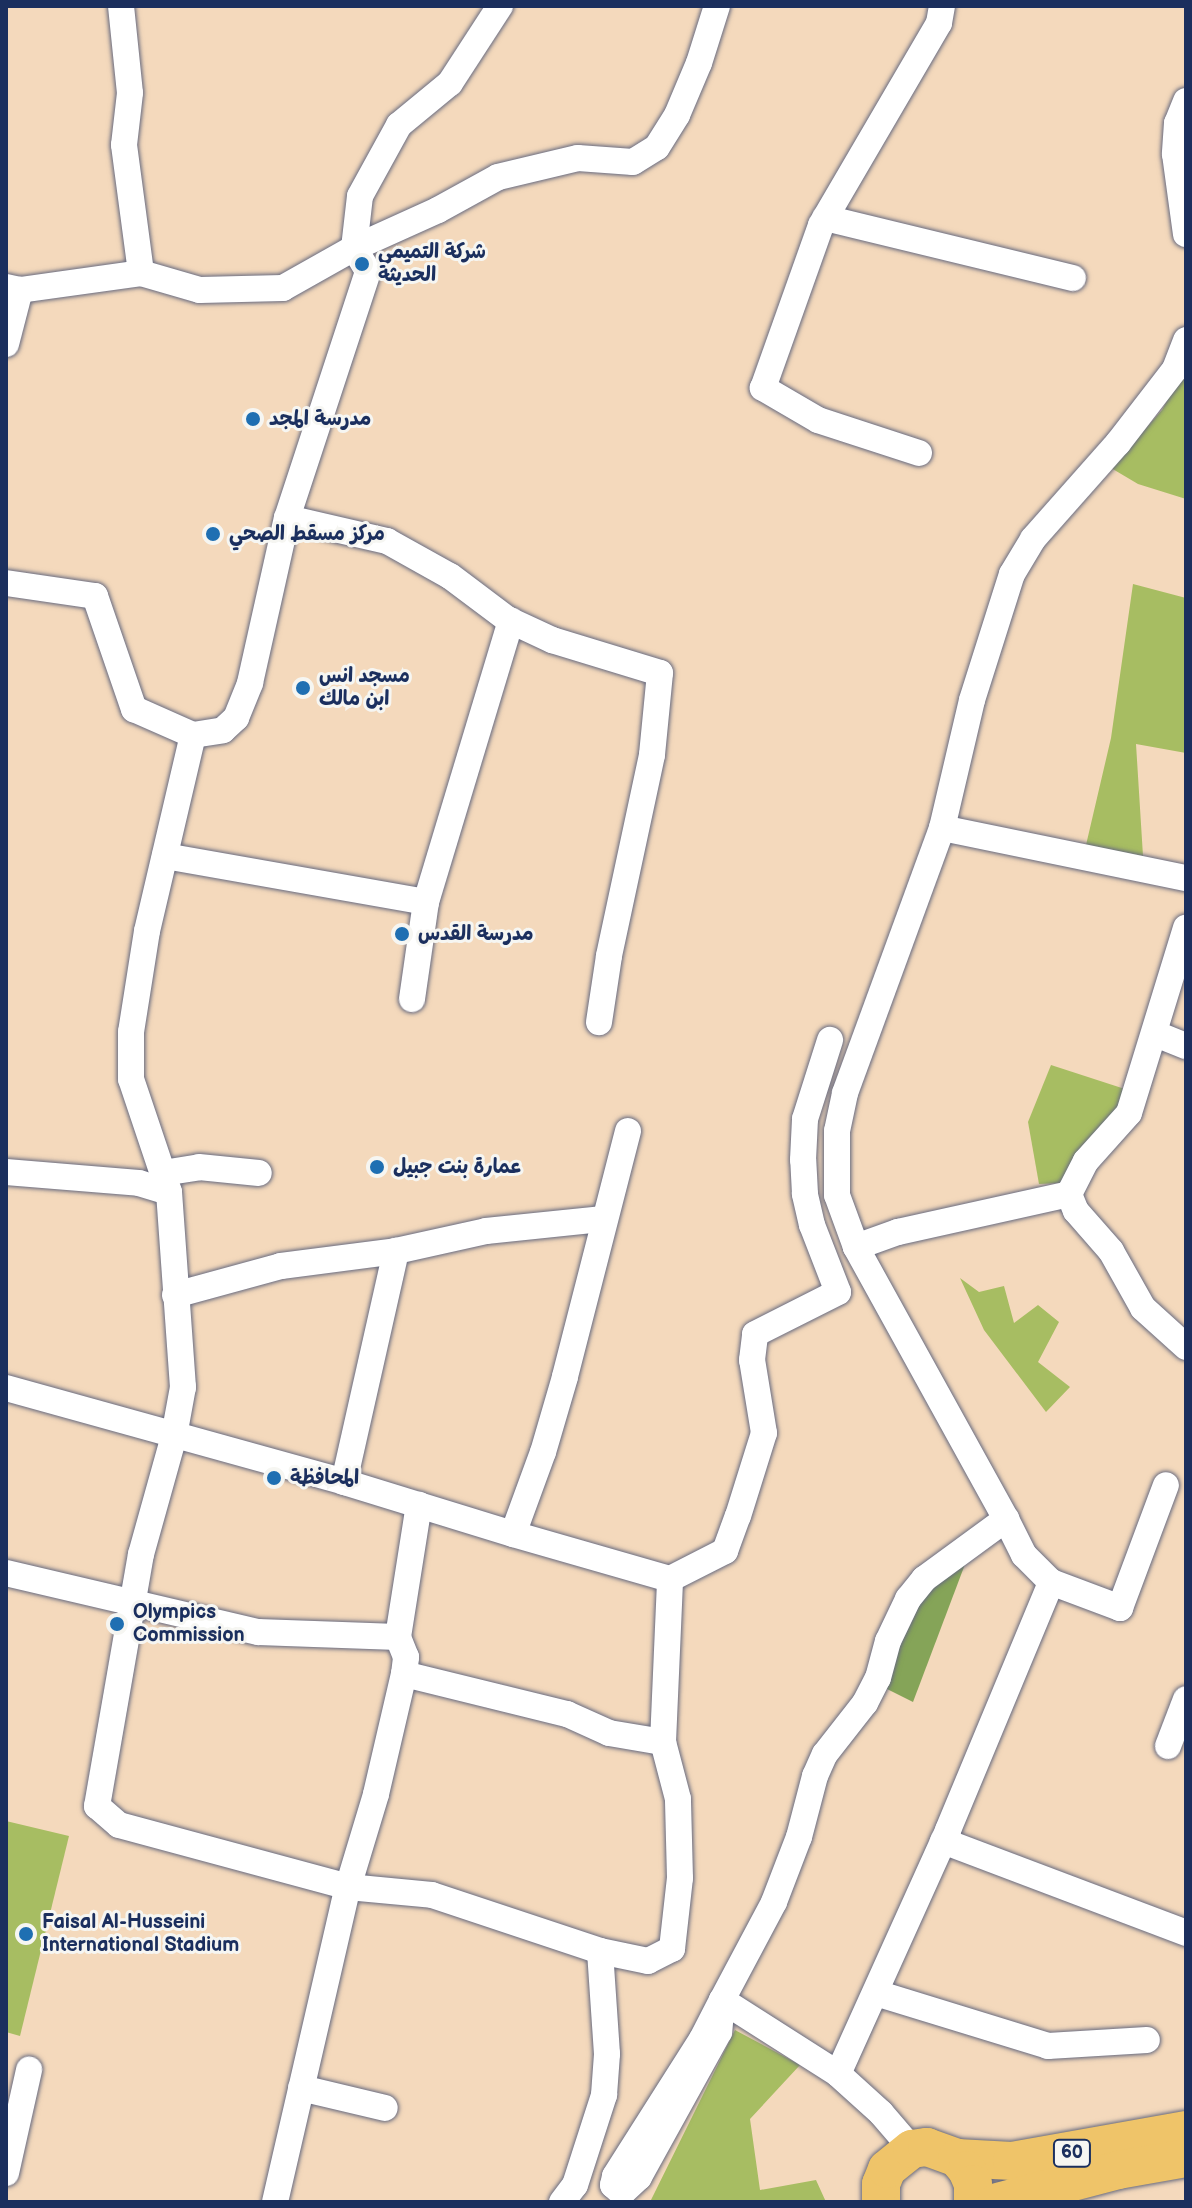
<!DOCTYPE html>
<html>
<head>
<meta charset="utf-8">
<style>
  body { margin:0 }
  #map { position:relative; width:1192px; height:2208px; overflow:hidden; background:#f4d9bc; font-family:"Balsamiq Sans","Playpen Sans Arabic",sans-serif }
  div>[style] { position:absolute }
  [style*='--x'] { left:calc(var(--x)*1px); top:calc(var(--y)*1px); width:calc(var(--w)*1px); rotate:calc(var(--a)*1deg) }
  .green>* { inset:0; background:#a7bd62 }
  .forest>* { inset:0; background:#85a458 }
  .roads { filter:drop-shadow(0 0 2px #676a7f) drop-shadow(0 0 2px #676a7f) }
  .minor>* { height:26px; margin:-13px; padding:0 13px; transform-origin:13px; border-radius:13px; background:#fff }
  .highway>* { height:38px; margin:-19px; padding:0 19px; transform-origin:19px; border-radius:19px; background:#efc469 }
  .dots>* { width:22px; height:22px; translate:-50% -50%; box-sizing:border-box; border:4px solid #f6f6f2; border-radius:50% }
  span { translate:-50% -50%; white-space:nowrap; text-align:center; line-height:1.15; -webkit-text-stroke:6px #f6f6f2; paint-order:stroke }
  .shield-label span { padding:2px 6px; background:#f6f6f2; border:2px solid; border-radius:6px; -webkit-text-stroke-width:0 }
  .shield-label { font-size:18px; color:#1b2f5e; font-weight:700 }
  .poi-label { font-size:20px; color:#1b2f5e; font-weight:700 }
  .left { translate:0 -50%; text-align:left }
  .frame { position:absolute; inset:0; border:8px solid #1b2f5e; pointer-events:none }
</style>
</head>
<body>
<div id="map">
  <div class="green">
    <div style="clip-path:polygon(1186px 366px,1186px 499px,1138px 484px,1111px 468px,1162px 410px)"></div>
    <div style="clip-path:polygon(1133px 584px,1186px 598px,1186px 753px,1136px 744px,1143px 856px,1086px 845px,1111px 738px)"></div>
    <div style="clip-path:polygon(1051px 1065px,1131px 1091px,1062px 1183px,1039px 1184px,1028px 1122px)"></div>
    <div style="clip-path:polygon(960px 1278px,979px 1292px,1004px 1286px,1014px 1323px,1038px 1305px,1059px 1322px,1038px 1362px,1070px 1387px,1046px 1412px,984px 1330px)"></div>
    <div style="clip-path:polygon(6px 1821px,69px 1836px,20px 2036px,6px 2032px)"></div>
    <div style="clip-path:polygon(735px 2030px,800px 2065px,750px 2119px,760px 2190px,816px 2180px,826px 2202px,650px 2202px)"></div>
  </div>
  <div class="forest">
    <div style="clip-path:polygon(967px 1559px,913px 1702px,881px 1686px,926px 1591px)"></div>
  </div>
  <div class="roads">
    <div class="minor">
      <div style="--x:121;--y:6;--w:87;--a:84.1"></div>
      <div style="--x:130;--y:93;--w:52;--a:96.6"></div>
      <div style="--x:124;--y:145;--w:129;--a:82.4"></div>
      <div style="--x:1186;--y:101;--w:24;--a:112"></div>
      <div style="--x:1177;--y:123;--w:31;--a:94"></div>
      <div style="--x:1175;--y:154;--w:81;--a:82.2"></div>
      <div style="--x:825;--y:218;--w:255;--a:13.6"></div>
      <div style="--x:6;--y:287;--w:14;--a:12"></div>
      <div style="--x:20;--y:290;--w:122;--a:-8"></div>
      <div style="--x:141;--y:273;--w:61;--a:16.1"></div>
      <div style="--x:200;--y:290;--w:83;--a:-1.4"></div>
      <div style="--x:283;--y:288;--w:81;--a:-29.4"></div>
      <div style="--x:354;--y:248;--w:92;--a:-24.3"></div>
      <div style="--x:438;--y:210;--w:68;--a:-28.8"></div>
      <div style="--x:498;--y:177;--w:82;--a:-13.4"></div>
      <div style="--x:578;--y:158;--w:55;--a:4.2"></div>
      <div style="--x:633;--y:162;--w:28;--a:-32"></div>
      <div style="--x:657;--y:147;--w:38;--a:-58"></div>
      <div style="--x:677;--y:115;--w:56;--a:-67.1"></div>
      <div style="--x:699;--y:63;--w:60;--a:-72.5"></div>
      <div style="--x:6;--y:344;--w:56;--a:-75.5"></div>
      <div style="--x:919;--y:453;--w:106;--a:-161.9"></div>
      <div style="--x:818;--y:420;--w:64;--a:-149.8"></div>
      <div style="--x:763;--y:388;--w:173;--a:-70.4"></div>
      <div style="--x:821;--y:225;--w:234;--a:-59.7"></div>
      <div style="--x:939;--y:23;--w:17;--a:-80"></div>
      <div style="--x:287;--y:518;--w:103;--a:13"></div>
      <div style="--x:387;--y:541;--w:72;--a:29.1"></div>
      <div style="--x:450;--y:576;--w:71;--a:37"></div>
      <div style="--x:507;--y:619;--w:50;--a:25"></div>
      <div style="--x:552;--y:640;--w:113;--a:17"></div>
      <div style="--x:660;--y:673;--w:82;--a:95.6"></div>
      <div style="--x:652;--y:755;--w:206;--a:102.1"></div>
      <div style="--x:609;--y:956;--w:67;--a:98.6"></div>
      <div style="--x:6;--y:583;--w:90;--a:8.3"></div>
      <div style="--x:95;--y:596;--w:120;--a:71"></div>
      <div style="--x:134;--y:709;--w:64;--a:23.8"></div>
      <div style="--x:942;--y:828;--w:249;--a:11.6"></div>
      <div style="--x:165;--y:856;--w:265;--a:10"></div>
      <div style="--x:412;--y:999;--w:98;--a:-81.8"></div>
      <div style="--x:426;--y:902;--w:294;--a:-73.2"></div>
      <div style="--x:1156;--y:1034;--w:32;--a:22"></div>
      <div style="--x:628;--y:1131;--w:254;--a:104.4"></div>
      <div style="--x:565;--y:1377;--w:78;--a:106.3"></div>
      <div style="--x:543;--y:1452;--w:87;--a:110.1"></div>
      <div style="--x:513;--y:1534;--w:163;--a:16"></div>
      <div style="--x:670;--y:1579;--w:62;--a:-27"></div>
      <div style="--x:725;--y:1551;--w:37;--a:-70"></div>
      <div style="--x:738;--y:1516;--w:87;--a:-72.6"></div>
      <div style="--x:764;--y:1433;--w:74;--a:-99.3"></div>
      <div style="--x:752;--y:1360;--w:26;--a:-83"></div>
      <div style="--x:755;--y:1334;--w:93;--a:-26.8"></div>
      <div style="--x:838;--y:1292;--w:72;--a:-111.2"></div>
      <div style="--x:812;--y:1225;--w:32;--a:-103"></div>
      <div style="--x:805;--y:1194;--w:34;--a:-93"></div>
      <div style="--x:803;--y:1160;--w:41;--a:-87.2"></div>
      <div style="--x:805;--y:1119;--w:83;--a:-72.4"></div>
      <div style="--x:6;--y:1172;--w:133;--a:4.7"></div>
      <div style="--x:139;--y:1183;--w:31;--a:17"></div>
      <div style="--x:169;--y:1192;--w:196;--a:85.9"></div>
      <div style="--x:183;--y:1387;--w:50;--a:100.4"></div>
      <div style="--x:174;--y:1436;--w:123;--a:105.6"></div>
      <div style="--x:141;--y:1554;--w:256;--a:99.9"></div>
      <div style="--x:97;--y:1806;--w:29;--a:41"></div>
      <div style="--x:119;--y:1825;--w:237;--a:15.1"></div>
      <div style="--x:348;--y:1887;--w:84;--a:5.4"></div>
      <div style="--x:432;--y:1895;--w:177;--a:18.4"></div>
      <div style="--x:600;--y:1951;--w:49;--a:11.8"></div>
      <div style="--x:648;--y:1961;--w:27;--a:-27"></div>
      <div style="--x:672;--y:1949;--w:71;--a:-83.6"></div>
      <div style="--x:680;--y:1878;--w:79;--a:-91.5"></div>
      <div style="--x:678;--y:1799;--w:59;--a:-104.7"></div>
      <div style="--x:663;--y:1742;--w:163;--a:-87.5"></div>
      <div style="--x:163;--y:1173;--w:36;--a:-9"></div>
      <div style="--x:199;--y:1167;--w:60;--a:5.7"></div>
      <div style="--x:169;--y:1192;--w:119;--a:-108.6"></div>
      <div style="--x:131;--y:1079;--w:47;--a:-90"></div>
      <div style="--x:131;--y:1032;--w:102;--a:-81"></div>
      <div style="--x:147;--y:931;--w:201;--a:-76.8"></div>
      <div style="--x:193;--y:735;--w:30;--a:-9"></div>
      <div style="--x:223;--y:730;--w:18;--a:-43"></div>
      <div style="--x:236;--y:718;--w:38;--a:-68"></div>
      <div style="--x:250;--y:683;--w:169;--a:-77.4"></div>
      <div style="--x:287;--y:518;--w:260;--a:-71.8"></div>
      <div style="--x:368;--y:271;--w:27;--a:-121"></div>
      <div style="--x:354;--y:248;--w:52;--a:-83.4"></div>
      <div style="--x:360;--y:196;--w:81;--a:-61.2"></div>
      <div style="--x:399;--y:125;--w:66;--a:-39.5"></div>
      <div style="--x:450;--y:83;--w:92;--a:-57"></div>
      <div style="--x:1069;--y:1194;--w:18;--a:68"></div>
      <div style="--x:1076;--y:1211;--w:53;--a:48.8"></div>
      <div style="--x:1111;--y:1251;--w:65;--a:60.7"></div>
      <div style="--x:1143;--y:1308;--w:58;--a:42.2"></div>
      <div style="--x:856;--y:1247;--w:45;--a:-19.7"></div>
      <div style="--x:898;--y:1232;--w:175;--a:-12.5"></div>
      <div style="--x:1069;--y:1194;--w:37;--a:-63"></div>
      <div style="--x:1086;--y:1161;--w:64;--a:-48.1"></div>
      <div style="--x:1129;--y:1113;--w:194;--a:-72.9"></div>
      <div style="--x:175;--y:1295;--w:110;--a:-15.3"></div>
      <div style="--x:281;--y:1266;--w:116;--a:-7.4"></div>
      <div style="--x:6;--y:1388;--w:351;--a:15.5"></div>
      <div style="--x:513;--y:1534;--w:177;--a:-162.9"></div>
      <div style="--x:344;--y:1482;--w:237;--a:-77.3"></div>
      <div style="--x:396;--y:1251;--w:92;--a:-12.5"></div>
      <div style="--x:486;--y:1231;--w:118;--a:-5.9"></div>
      <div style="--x:6;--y:1573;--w:259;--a:13.2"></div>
      <div style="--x:258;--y:1632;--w:140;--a:2"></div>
      <div style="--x:1051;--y:1582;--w:74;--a:20.6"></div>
      <div style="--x:1120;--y:1608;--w:131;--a:-69.5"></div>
      <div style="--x:404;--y:1674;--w:168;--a:13.8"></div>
      <div style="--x:567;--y:1714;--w:46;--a:24.3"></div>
      <div style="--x:609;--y:1733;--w:55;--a:9.5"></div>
      <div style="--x:1168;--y:1746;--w:50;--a:-69"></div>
      <div style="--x:943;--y:1841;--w:260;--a:20.7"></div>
      <div style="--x:876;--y:1993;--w:180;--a:17.1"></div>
      <div style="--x:1048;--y:2046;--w:99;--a:-3.5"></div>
      <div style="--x:722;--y:2000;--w:32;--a:95"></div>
      <div style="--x:719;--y:2032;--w:166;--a:118.9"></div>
      <div style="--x:639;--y:2177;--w:23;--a:137"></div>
      <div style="--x:622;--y:2193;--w:12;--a:-138"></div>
      <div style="--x:613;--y:2185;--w:9;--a:-77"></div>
      <div style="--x:615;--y:2176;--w:162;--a:-57.6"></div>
      <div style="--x:702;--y:2039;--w:44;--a:-62.9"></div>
      <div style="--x:722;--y:2000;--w:111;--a:-62"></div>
      <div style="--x:774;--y:1902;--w:70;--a:-69"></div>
      <div style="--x:799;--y:1837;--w:63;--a:-75.3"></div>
      <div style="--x:815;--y:1776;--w:24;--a:-66"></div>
      <div style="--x:825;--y:1754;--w:65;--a:-51.9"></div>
      <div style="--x:865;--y:1703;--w:28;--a:-63"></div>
      <div style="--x:878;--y:1678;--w:38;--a:-75"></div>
      <div style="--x:888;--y:1641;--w:47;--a:-64.5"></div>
      <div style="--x:908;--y:1599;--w:26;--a:-51"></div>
      <div style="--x:924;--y:1579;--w:102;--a:-36.2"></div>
      <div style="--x:1006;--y:1519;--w:311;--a:-118.9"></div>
      <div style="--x:856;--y:1247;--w:55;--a:-110.1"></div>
      <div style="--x:837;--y:1195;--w:64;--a:-90"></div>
      <div style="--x:837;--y:1131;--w:39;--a:-78"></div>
      <div style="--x:845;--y:1093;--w:282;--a:-69.9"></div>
      <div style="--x:942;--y:828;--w:131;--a:-76.8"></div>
      <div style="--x:972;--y:700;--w:132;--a:-72.4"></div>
      <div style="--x:1012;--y:574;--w:41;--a:-59"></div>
      <div style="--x:1033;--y:539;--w:128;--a:-48.5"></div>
      <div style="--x:1118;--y:443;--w:93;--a:-52.4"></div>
      <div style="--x:1175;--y:369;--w:31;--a:-69"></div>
      <div style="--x:722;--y:2000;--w:138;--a:32.5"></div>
      <div style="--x:838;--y:2074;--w:58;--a:42.2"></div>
      <div style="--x:881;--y:2113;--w:48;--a:49.3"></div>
      <div style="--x:838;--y:2074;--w:268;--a:-65.7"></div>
      <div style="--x:948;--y:1830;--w:269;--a:-67.4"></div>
      <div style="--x:1051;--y:1582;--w:38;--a:-135"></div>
      <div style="--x:1024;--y:1555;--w:40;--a:-116.6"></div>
      <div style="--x:301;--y:2088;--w:86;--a:13.4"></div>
      <div style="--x:6;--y:2173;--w:106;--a:-77.4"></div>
      <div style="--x:275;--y:2202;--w:323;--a:-77"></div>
      <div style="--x:348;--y:1887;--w:97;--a:-73.2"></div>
      <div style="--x:376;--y:1794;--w:123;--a:-76.9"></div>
      <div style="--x:404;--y:1674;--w:17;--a:-83"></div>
      <div style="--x:406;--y:1657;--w:22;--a:-112"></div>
      <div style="--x:398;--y:1637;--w:134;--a:-81"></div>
      <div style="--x:562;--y:2202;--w:21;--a:-53"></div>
      <div style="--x:575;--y:2185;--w:95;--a:-72.1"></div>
      <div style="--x:604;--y:2095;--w:41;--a:-85.8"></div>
      <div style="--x:607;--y:2054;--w:103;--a:-93.9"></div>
    </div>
    <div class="highway">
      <div style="--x:957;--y:2158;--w:55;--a:3.1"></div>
      <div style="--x:1012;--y:2161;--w:177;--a:-10.1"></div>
      <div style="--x:881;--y:2202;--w:18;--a:-90"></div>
      <div style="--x:881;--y:2184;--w:16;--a:-68"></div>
      <div style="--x:887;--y:2169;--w:32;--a:-39"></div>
      <div style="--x:912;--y:2149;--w:15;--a:-8"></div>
      <div style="--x:927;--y:2147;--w:32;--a:20"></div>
      <div style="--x:957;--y:2158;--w:16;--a:50"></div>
      <div style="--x:967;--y:2170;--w:15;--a:67"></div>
      <div style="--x:973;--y:2184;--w:18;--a:90"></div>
      <div style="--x:997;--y:2202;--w:125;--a:-14.8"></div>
      <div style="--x:1118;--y:2170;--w:69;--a:-10"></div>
    </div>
  </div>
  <div class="dots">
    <div style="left:362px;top:264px;background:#1f6fb2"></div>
    <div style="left:253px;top:419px;background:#1f6fb2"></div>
    <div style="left:213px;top:534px;background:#1f6fb2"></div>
    <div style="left:303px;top:688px;background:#1f6fb2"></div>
    <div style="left:402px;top:934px;background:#1f6fb2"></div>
    <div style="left:377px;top:1167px;background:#1f6fb2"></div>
    <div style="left:274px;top:1478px;background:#1f6fb2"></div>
    <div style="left:117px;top:1624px;background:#1f6fb2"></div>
    <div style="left:26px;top:1934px;background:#1f6fb2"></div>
  </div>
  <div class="shield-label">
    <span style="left:1072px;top:2153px">60</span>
  </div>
  <div class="poi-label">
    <span class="left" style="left:378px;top:264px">شركة التميمي<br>الحديثة</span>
    <span class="left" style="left:269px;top:419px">مدرسة المجد</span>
    <span class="left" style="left:229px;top:534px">مركز مسقط الصحي</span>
    <span class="left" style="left:319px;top:688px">مسجد انس<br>ابن مالك</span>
    <span class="left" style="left:418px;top:934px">مدرسة القدس</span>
    <span class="left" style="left:393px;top:1167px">عمارة بنت جبيل</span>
    <span class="left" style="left:290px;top:1478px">المحافظة</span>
    <span class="left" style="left:133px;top:1624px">Olympics<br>Commission</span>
    <span class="left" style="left:42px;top:1934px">Faisal Al-Husseini<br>International Stadium</span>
  </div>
  <div class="frame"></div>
</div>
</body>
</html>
